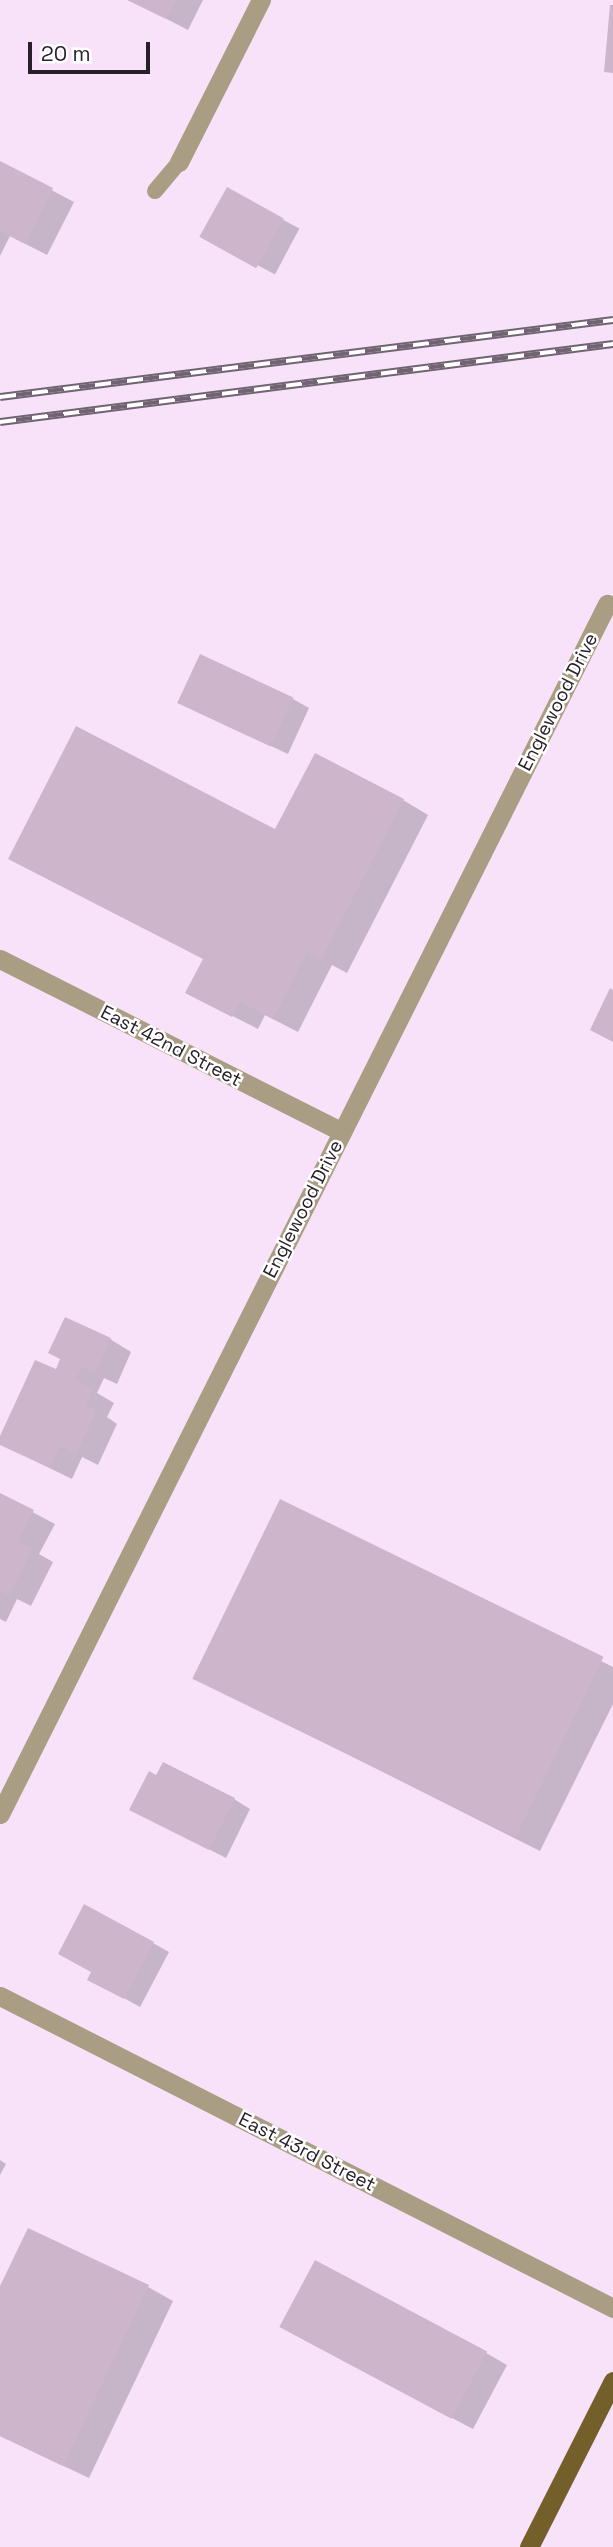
<!DOCTYPE html>
<html>
<head>
<meta charset="utf-8">
<style>
  body { margin:0 }
  #map { position:relative; width:613px; height:2547px; overflow:hidden; background:#f8e2fa; font-family:"Space Grotesk",sans-serif }
  div>[style] { position:absolute }
  [style*='--x'] { left:calc(var(--x)*1px); top:calc(var(--y)*1px); width:calc(var(--w)*1px); rotate:calc(var(--a)*1deg) }
  .shadow>* { inset:0; background:#0003; transform-origin:0 0 }
  .building>* { inset:0; background:#cdb6cc; transform-origin:0 0 }
  .service>* { height:16px; margin:-8px; padding:0 8px; transform-origin:8px; border-radius:8px; background:#a99e83 }
  .minor>* { height:19px; margin:-9.5px; padding:0 9.5px; transform-origin:9.5px; border-radius:9.5px; background:#a99e83 }
  .primary>* { height:19px; margin:-9.5px; padding:0 9.5px; transform-origin:9.5px; border-radius:9.5px; background:#735f2a }
  .rail>* { height:8px; margin-top:-4px; transform-origin:0; background:repeating-linear-gradient(90deg,#fff 0 16px,#716472 0 32px); box-sizing:border-box; border-block:2px solid #716472 }
  span { translate:-50% -50%; white-space:nowrap; text-align:center; line-height:1.15; -webkit-text-stroke:5px #fff; paint-order:stroke }
  .street-label { font-size:19px; color:#282029 }
  .scale { position:absolute; left:28px; top:42px; width:122px; height:32px; box-sizing:border-box; border:4px solid #282029; border-top:0; padding-left:9px; font-size:21px; line-height:24px; white-space:nowrap; color:#282029; -webkit-text-stroke:5px #fff; paint-order:stroke }
</style>
</head>
<body>
<div id="map">
  <div class="shadow">
    <div style="clip-path:polygon(130px 0,203px 0,188px 30px)"></div>
    <div style="clip-path:polygon(0 163px,74px 202px,47px 255px,10px 236px,0 256px)"></div>
    <div style="left:227px;top:190px;width:82px;height:52px;rotate:28deg"></div>
    <div style="clip-path:polygon(293px 699px,309px 708px,288px 754px,180px 703px)"></div>
    <div style="clip-path:polygon(403px 800px,428px 815px,347px 973px,332px 965px,298px 1032px,265px 1015px,258px 1029px,213px 1006px)"></div>
    <div style="clip-path:polygon(110px 1339px,131px 1352px,117px 1384px,104px 1378px,97px 1393px,114px 1403px,107px 1417px,117px 1424px,98px 1465px,82px 1457px,72px 1479px,0 1444px,57px 1372px)"></div>
    <div style="clip-path:polygon(0 1495px,55px 1524px,39px 1554px,53px 1562px,31px 1606px,17px 1599px,6px 1622px,0 1619px)"></div>
    <div style="clip-path:polygon(280px 1501px,613px 1667px,613px 1704px,540px 1851px,194px 1677px)"></div>
    <div style="clip-path:polygon(234px 1799px,250px 1809px,226px 1858px,148px 1818px)"></div>
    <div style="clip-path:polygon(153px 1943px,169px 1952px,140px 2007px,106px 1988px)"></div>
    <div style="clip-path:polygon(0 2160px,6px 2164px,0 2175px)"></div>
    <div style="clip-path:polygon(148px 2287px,173px 2301px,89px 2478px,0 2436px,0 2291px)"></div>
    <div style="clip-path:polygon(303px 2339px,486px 2353px,507px 2365px,473px 2429px)"></div>
  </div>
  <div class="building">
    <div style="clip-path:polygon(127px 0,176px 0,166px 19px)"></div>
    <div style="clip-path:polygon(610px 5px,613px 5px,613px 73px,604px 72px)"></div>
    <div style="clip-path:polygon(0 161px,53px 188px,25px 244px,0 231px)"></div>
    <div style="left:227px;top:187px;width:65px;height:57px;rotate:29deg"></div>
    <div style="left:200px;top:654px;width:103px;height:54px;rotate:25deg"></div>
    <div style="clip-path:polygon(76px 726px,275px 829px,315px 753px,404px 799px,321px 960px,307px 952px,273px 1019px,240px 1002px,232px 1017px,185px 993px,203px 959px,8px 859px)"></div>
    <div style="clip-path:polygon(610px 988px,613px 990px,613px 1042px,590px 1030px)"></div>
    <div style="clip-path:polygon(65px 1317px,111px 1338px,95px 1373px,82px 1367px,76px 1380px,93px 1389px,86px 1405px,97px 1410px,76px 1454px,60px 1446px,50px 1468px,0 1445px,0 1436px,35px 1360px,56px 1369px,60px 1359px,48px 1353px)"></div>
    <div style="clip-path:polygon(0 1493px,34px 1510px,18px 1541px,33px 1548px,9px 1595px,0 1591px)"></div>
    <div style="left:280px;top:1499px;width:360px;height:200px;rotate:26deg"></div>
    <div style="clip-path:polygon(163px 1762px,235px 1798px,209px 1850px,129px 1810px,149px 1771px,156px 1775px)"></div>
    <div style="clip-path:polygon(84px 1904px,154px 1942px,124px 1999px,87px 1980px,91px 1972px,58px 1954px)"></div>
    <div style="clip-path:polygon(28px 2228px,149px 2285px,63px 2466px,0 2436px,0 2286px)"></div>
    <div style="left:315px;top:2260px;width:195px;height:76px;rotate:28deg"></div>
  </div>
  <div class="service">
    <div style="--x:155;--y:191;--w:38;--a:-50"></div>
  </div>
  <div class="minor">
    <div style="--x:179;--y:162;--w:182;--a:-63.2"></div>
    <div style="--x:0;--y:959;--w:383;--a:26.8"></div>
    <div style="--x:0;--y:1814;--w:1354;--a:-63.36"></div>
    <div style="--x:0;--y:1996;--w:688;--a:26.97"></div>
  </div>
  <div class="primary">
    <div style="--x:529;--y:2547;--w:186;--a:-63.2"></div>
  </div>
  <div class="rail">
    <div style="--x:0;--y:397;--w:618;--a:-7.16"></div>
    <div style="--x:0;--y:422;--w:618;--a:-7.25"></div>
  </div>
  <div class="street-label">
    <span style="left:558px;top:702px;rotate:-63deg">Englewood Drive</span>
    <span style="left:171px;top:1046px;rotate:27deg">East 42nd Street</span>
    <span style="left:303px;top:1209px;rotate:-63deg">Englewood Drive</span>
    <span style="left:307px;top:2152px;rotate:27deg">East 43rd Street</span>
  </div>
  <div class="scale">20 m</div>
</div>
</body>
</html>
